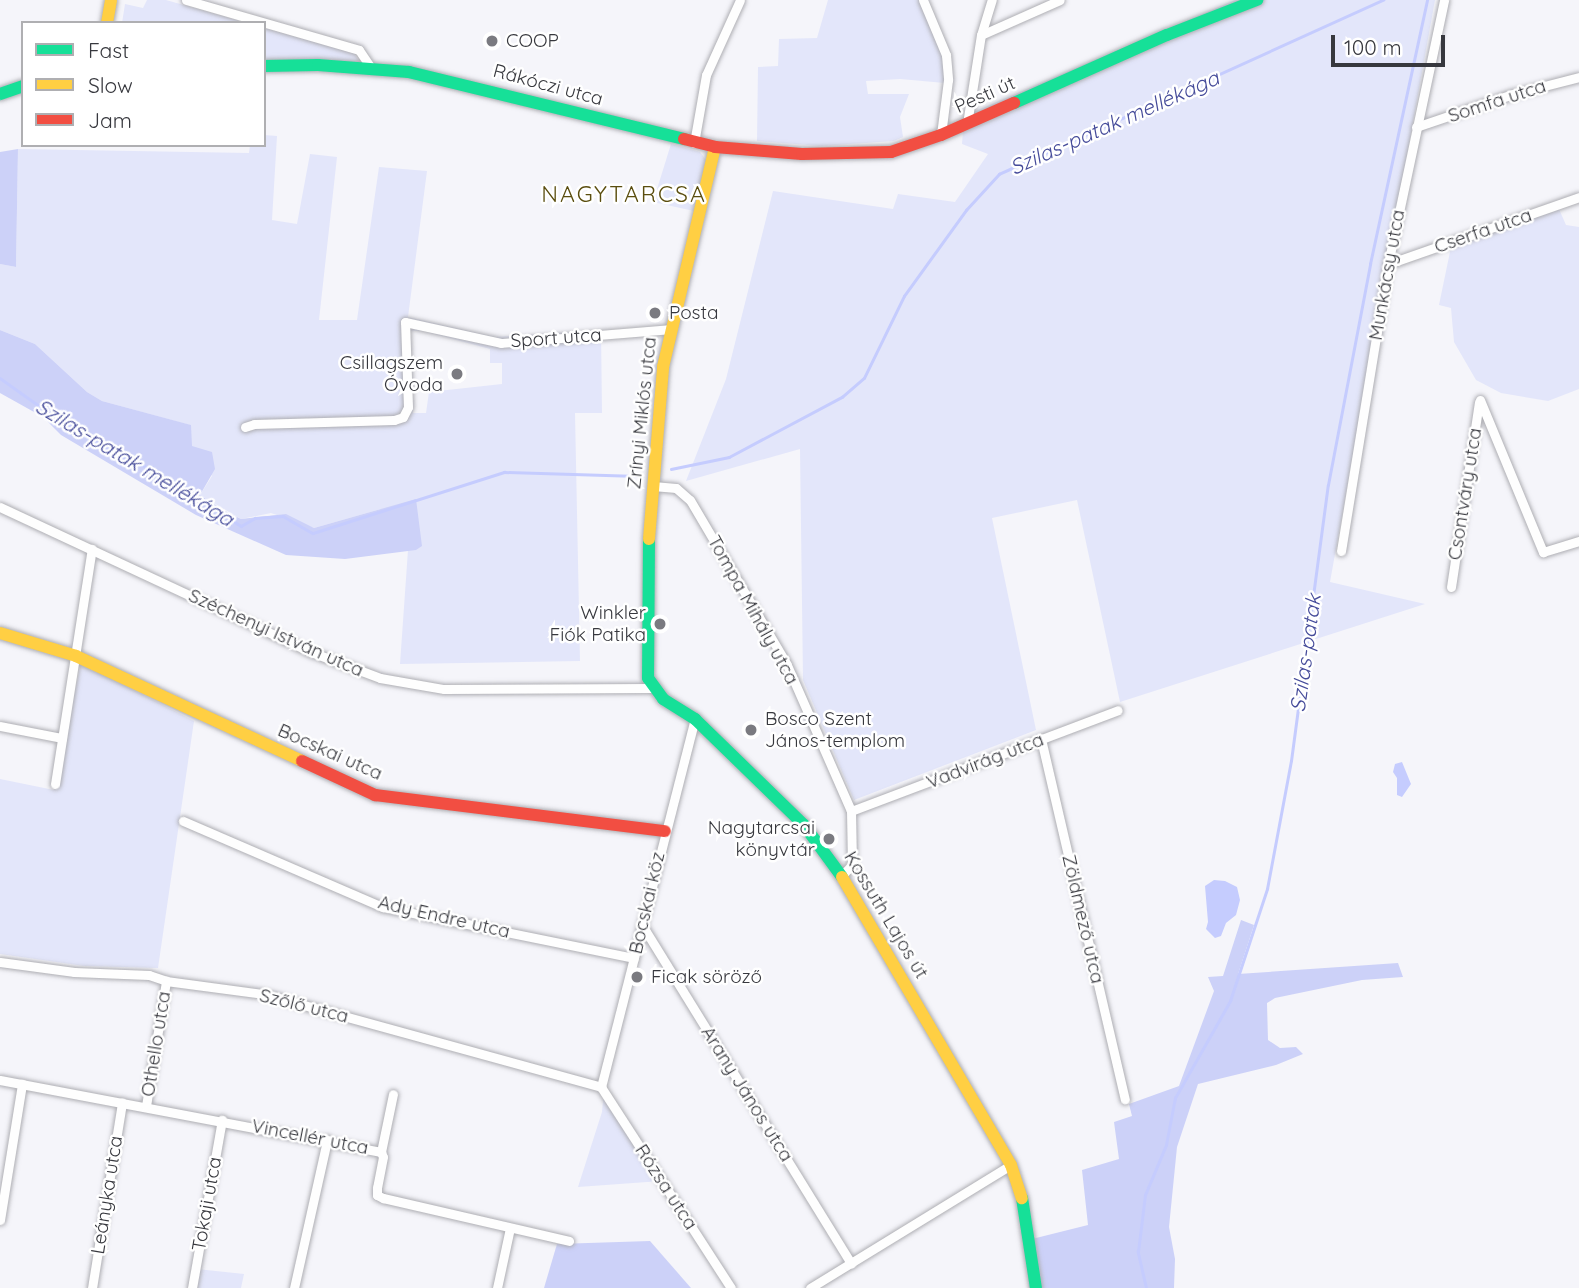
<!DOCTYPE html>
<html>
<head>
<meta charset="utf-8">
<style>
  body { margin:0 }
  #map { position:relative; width:1579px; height:1288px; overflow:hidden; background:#f5f5fa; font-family:Quicksand,sans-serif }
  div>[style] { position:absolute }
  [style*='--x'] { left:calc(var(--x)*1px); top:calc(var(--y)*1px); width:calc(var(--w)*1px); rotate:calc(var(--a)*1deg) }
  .green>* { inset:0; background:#e3e6fa }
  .forest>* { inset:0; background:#ccd1f8 }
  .water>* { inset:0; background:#c5ccfe }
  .stream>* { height:2.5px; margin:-1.25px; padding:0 1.25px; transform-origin:1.25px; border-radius:1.25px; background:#c5ccfe }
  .roads { filter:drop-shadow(0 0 2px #aeaeb3) drop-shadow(0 0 2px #aeaeb3) }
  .street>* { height:9px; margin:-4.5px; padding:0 4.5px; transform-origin:4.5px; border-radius:4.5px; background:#fefefe }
  .fast>* { height:12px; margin:-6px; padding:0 6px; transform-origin:6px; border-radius:6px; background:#16e098 }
  .slow>* { height:12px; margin:-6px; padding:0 6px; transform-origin:6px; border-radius:6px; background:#ffcf43 }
  .jam>* { height:12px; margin:-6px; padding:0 6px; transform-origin:6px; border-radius:6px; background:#f24e42 }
  .dots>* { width:19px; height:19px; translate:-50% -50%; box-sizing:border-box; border:4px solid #fff; border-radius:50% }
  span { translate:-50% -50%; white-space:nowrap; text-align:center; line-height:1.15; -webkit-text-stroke:5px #fff; paint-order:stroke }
  .poi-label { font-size:19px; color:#37383e }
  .left { translate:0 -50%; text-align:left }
  .right { translate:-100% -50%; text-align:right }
  .street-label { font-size:19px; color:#37383e }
  .water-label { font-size:21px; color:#454b9a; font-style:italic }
  .quarter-label { font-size:23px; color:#5a4d0e; letter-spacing:2px }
  .legend { position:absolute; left:21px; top:21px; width:245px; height:126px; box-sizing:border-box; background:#fff; border:2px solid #afafb2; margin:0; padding:9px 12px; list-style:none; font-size:21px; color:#37383e }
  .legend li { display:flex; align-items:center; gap:14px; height:35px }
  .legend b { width:35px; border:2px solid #afafb2 }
  .scale { position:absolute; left:1331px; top:35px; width:114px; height:32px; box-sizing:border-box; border:4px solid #37383e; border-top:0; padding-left:9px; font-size:21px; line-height:24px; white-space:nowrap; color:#37383e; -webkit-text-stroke:5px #fff; paint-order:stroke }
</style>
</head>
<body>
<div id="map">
  <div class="green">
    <div style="clip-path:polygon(147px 0,166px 0,247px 23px,122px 23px,125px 4px,143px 8px)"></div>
    <div style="clip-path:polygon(828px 0,921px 0,945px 56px,945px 83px,900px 79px,866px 81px,868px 94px,909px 94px,900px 117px,903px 137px,894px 141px,821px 146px,757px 141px,758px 67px,778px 66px,779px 39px,817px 38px)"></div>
    <div style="clip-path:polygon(1235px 0,1435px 0,1330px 582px,1425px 604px,1120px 702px,1077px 500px,992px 518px,1036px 730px,854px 800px,803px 680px,800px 449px,686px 481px,726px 379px,773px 191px,893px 209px,898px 194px,955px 202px,988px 154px,962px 144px,964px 116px)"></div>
    <div style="clip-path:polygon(264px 28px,354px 53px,359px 62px,264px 61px)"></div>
    <div style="clip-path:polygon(evenodd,264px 135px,277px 136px,272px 220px,297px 224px,310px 154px,337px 157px,319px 320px,357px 320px,379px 167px,427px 171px,408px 317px,495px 337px,601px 330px,602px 413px,575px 413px,580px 661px,400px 664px,408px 550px,416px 550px,381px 509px,314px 528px,271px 513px,241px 519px,200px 495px,212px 476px,191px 447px,190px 425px,102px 401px,87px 392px,35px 344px,0 330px,0 264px,16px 267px,18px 149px,249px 153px,250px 145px,264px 145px,264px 135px,410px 331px,423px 331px,490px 349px,490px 363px,502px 363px,502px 384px,429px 392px,426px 413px,413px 413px,410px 331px)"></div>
    <div style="clip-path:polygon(671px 144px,700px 152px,706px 160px,694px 211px,653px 202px)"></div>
    <div style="clip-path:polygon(1559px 209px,1566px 225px,1579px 227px,1579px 389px,1548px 401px,1501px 393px,1476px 380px,1454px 342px,1451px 308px,1439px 305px,1451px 247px)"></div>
    <div style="clip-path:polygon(81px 663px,194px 721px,158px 968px,84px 966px,0 954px,0 779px,54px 790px)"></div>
    <div style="clip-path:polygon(604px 1090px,661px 1181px,578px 1187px,602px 1112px)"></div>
    <div style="clip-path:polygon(197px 1269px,244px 1274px,241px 1288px,194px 1288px)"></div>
  </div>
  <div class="forest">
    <div style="clip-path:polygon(18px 149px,16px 267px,0 264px,0 152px)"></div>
    <div style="clip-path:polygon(0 330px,35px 344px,87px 392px,102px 401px,191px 425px,192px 446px,212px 452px,215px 469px,200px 495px,227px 512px,241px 519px,286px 514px,314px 528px,416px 499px,422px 546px,416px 550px,345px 559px,286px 555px,196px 515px,61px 435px,43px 417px,0 393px)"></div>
    <div style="clip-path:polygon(1241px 920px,1254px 925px,1238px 974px,1398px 963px,1403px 977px,1362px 980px,1275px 998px,1267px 1003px,1268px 1040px,1280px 1048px,1296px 1047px,1303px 1054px,1276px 1065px,1198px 1084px,1177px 1147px,1169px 1227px,1175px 1259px,1174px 1288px,1029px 1288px,1024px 1241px,1088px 1225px,1082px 1170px,1119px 1159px,1114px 1122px,1132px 1116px,1129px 1104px,1179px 1086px,1214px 991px,1208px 977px,1223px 976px)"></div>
    <div style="clip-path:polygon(650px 1241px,691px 1288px,544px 1288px,557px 1244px)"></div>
  </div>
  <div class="water">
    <div style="clip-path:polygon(1402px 762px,1411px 784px,1402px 797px,1397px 795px,1397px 778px,1393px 772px,1395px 764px)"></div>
    <div style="clip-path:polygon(1214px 880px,1225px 881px,1237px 887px,1240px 900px,1236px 915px,1226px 923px,1221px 936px,1215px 938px,1206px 929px,1208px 922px,1205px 886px)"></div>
  </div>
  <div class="stream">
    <div style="--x:0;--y:378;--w:76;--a:35.4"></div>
    <div style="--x:62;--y:422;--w:57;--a:30.6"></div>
    <div style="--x:111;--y:451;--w:42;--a:24.1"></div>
    <div style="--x:149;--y:468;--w:109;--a:32.2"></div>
    <div style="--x:241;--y:526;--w:16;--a:-30"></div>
    <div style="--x:255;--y:518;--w:28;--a:-4"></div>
    <div style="--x:283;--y:516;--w:34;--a:30"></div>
    <div style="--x:313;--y:533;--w:201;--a:-17.7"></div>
    <div style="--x:504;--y:472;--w:134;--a:1.7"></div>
    <div style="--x:671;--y:469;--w:59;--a:-11.7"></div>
    <div style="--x:729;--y:457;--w:128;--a:-28"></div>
    <div style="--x:842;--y:397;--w:29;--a:-41"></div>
    <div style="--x:864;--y:378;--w:91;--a:-64"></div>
    <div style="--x:904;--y:296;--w:106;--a:-54.2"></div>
    <div style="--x:966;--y:210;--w:49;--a:-47.5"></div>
    <div style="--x:999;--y:174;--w:422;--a:-24.4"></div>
    <div style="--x:1146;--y:1288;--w:37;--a:-103"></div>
    <div style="--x:1138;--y:1252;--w:57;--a:-83"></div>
    <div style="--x:1145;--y:1195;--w:54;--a:-67.2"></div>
    <div style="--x:1166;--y:1145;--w:48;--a:-79.2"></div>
    <div style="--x:1175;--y:1098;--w:112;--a:-60.4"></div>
    <div style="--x:1230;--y:1001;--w:118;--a:-71.7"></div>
    <div style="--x:1267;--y:889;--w:130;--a:-79.4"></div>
    <div style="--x:1291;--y:761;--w:278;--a:-82.4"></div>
    <div style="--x:1328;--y:485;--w:225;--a:-79.2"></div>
    <div style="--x:1370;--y:264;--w:270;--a:-77.8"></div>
  </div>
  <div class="roads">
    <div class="street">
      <div style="--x:186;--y:0;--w:180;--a:16.1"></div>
      <div style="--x:359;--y:50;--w:22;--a:56"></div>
      <div style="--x:923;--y:0;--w:60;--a:67.3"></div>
      <div style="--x:946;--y:55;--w:25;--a:85"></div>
      <div style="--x:948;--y:80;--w:55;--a:97.3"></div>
      <div style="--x:981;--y:35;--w:86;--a:-23.9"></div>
      <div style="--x:967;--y:124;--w:90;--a:-81.1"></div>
      <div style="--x:981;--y:35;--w:37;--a:-73"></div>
      <div style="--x:1416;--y:127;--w:102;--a:-18.8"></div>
      <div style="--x:1513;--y:94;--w:68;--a:-14.4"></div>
      <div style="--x:694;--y:143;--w:69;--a:-80"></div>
      <div style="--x:706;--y:75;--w:82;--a:-65.6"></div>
      <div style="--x:1388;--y:264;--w:202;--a:-19.3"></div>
      <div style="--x:1480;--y:400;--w:165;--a:67.5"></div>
      <div style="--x:1543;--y:552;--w:38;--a:-17"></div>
      <div style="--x:245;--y:427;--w:9;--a:-18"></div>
      <div style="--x:254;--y:424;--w:140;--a:-1.6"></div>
      <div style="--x:394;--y:420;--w:9;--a:-18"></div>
      <div style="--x:403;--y:417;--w:11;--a:-63"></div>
      <div style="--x:408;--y:407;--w:85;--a:-92"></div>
      <div style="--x:405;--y:322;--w:98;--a:12.3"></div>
      <div style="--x:501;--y:343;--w:170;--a:-4.7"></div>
      <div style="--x:653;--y:486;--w:23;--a:5"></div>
      <div style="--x:676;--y:488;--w:18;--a:41"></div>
      <div style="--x:690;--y:500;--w:191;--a:59.5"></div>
      <div style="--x:787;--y:665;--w:159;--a:66.3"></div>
      <div style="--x:851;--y:811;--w:54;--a:88.9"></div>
      <div style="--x:852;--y:865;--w:16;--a:135"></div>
      <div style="--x:0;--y:507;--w:343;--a:25"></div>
      <div style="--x:311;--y:652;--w:74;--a:20.6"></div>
      <div style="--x:380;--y:678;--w:65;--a:9.8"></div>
      <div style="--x:444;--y:689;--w:208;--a:-0.3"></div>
      <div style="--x:1341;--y:551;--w:291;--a:-80.7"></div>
      <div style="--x:1388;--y:264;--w:270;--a:-78"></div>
      <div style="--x:1451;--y:587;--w:187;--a:-81.4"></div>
      <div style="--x:0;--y:726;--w:63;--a:11"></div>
      <div style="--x:1041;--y:739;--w:370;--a:76.9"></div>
      <div style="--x:55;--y:784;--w:238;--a:-81.1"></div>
      <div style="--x:851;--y:811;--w:285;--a:-20.7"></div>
      <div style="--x:183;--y:821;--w:218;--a:23.3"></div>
      <div style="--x:383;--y:907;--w:256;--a:11.5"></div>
      <div style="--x:642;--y:925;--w:398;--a:58.3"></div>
      <div style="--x:0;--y:962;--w:75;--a:7.7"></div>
      <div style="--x:74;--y:972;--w:75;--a:2.3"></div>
      <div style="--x:149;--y:975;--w:18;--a:19"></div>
      <div style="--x:166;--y:981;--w:99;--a:7.6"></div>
      <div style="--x:264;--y:994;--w:350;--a:15.4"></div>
      <div style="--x:0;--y:1080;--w:388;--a:10.7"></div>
      <div style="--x:381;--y:1152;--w:5;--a:68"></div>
      <div style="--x:383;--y:1157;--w:32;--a:101"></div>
      <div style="--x:377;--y:1188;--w:7;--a:90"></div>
      <div style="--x:377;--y:1195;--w:7;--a:27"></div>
      <div style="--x:383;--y:1198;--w:191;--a:13"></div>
      <div style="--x:601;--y:1087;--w:380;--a:-75.7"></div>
      <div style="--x:601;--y:1087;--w:239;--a:57.1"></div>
      <div style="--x:146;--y:1106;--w:127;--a:-80.9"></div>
      <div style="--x:381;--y:1152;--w:59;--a:-78.3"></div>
      <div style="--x:0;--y:1220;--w:138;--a:-80.8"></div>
      <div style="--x:92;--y:1288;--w:188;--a:-80.8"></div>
      <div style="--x:192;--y:1288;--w:171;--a:-79.9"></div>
      <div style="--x:294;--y:1288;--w:152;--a:-77.4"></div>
      <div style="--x:497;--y:1288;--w:61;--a:-77.8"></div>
      <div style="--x:810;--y:1288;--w:236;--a:-31.5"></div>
    </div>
    <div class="fast">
      <div style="--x:264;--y:66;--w:54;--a:-1.1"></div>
      <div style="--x:318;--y:65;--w:91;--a:4.4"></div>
      <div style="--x:409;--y:72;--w:283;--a:13.7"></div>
      <div style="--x:0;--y:94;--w:24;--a:-19"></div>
      <div style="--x:1014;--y:103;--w:167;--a:-24"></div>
      <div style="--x:1167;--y:35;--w:97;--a:-21.3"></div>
      <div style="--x:649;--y:539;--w:139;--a:90.4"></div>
      <div style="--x:648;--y:678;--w:26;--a:54"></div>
      <div style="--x:663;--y:699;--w:38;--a:32"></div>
      <div style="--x:695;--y:719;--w:152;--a:44.2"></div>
      <div style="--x:804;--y:825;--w:64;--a:53.8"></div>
      <div style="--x:1022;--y:1198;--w:91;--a:81.2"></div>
    </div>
    <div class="slow">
      <div style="--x:107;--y:23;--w:23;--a:-80"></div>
      <div style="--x:649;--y:539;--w:173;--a:-85.3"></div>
      <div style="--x:663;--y:367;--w:226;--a:-76.7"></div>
      <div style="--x:0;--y:633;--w:79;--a:16.8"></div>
      <div style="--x:76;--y:656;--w:249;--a:24.9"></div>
      <div style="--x:842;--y:877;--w:334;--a:59.6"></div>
      <div style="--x:1011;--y:1165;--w:35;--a:72"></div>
    </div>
    <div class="jam">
      <div style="--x:684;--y:139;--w:32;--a:14"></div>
      <div style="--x:715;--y:147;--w:87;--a:4.6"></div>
      <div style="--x:802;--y:154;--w:89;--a:-1.3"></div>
      <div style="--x:891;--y:152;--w:53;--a:-18.8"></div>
      <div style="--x:941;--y:135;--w:80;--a:-23.7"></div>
      <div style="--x:302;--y:761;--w:81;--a:25"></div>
      <div style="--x:375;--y:795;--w:292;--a:7.1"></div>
    </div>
  </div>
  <div class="dots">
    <div style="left:492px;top:41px;background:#7a7a80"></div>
    <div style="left:655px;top:313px;background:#7a7a80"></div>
    <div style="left:457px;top:374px;background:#7a7a80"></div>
    <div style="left:660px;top:624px;background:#7a7a80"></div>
    <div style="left:751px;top:730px;background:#7a7a80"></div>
    <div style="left:829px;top:839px;background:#7a7a80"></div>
    <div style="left:637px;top:977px;background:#7a7a80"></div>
  </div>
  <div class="poi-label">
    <span class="left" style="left:506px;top:41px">COOP</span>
    <span class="left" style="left:669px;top:313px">Posta</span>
    <span class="right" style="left:443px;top:374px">Csillagszem<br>Óvoda</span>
    <span class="right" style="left:646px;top:624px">Winkler<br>Fiók Patika</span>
    <span class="left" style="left:765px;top:730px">Bosco Szent<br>János-templom</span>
    <span class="right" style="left:815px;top:839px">Nagytarcsai<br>könyvtár</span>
    <span class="left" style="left:651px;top:977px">Ficak söröző</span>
  </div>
  <div class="street-label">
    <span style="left:548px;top:85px;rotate:15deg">Rákóczi utca</span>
    <span style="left:985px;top:95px;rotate:-24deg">Pesti út</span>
    <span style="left:1497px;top:101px;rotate:-18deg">Somfa utca</span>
    <span style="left:1483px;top:231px;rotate:-19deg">Cserfa utca</span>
    <span style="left:1387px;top:275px;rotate:-80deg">Munkácsy utca</span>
    <span style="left:556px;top:338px;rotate:-4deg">Sport utca</span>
    <span style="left:642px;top:413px;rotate:-84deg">Zrínyi Miklós utca</span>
    <span style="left:1465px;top:494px;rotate:-81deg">Csontváry utca</span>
    <span style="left:753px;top:610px;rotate:61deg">Tompa Mihály utca</span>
    <span style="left:276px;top:633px;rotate:24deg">Széchenyi István utca</span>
    <span style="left:330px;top:752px;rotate:24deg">Bocskai utca</span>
    <span style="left:985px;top:761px;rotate:-21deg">Vadvirág utca</span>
    <span style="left:647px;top:903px;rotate:-77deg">Bocskai köz</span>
    <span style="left:886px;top:915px;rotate:59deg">Kossuth Lajos út</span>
    <span style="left:444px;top:917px;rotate:13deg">Ady Endre utca</span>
    <span style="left:1083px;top:919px;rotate:77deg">Zöldmező utca</span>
    <span style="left:304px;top:1006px;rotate:14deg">Szőlő utca</span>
    <span style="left:156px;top:1044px;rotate:-81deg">Othello utca</span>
    <span style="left:747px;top:1094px;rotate:58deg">Arany János utca</span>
    <span style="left:310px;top:1137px;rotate:11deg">Vincellér utca</span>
    <span style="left:666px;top:1187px;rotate:57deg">Rózsa utca</span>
    <span style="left:107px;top:1195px;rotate:-81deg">Leányka utca</span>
    <span style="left:207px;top:1204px;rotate:-80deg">Tokaji utca</span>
  </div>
  <div class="water-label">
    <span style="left:1114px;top:122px;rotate:-24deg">Szilas-patak mellékága</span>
    <span style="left:135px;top:462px;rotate:31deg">Szilas-patak mellékága</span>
    <span style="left:1305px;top:653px;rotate:-82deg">Szilas-patak</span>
  </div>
  <div class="quarter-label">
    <span style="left:624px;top:194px">NAGYTARCSA</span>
  </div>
  <ul class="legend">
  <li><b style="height:9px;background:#16e098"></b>Fast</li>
  <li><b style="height:9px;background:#ffcf43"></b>Slow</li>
  <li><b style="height:9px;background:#f24e42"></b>Jam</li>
  </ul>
  <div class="scale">100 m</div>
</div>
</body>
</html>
